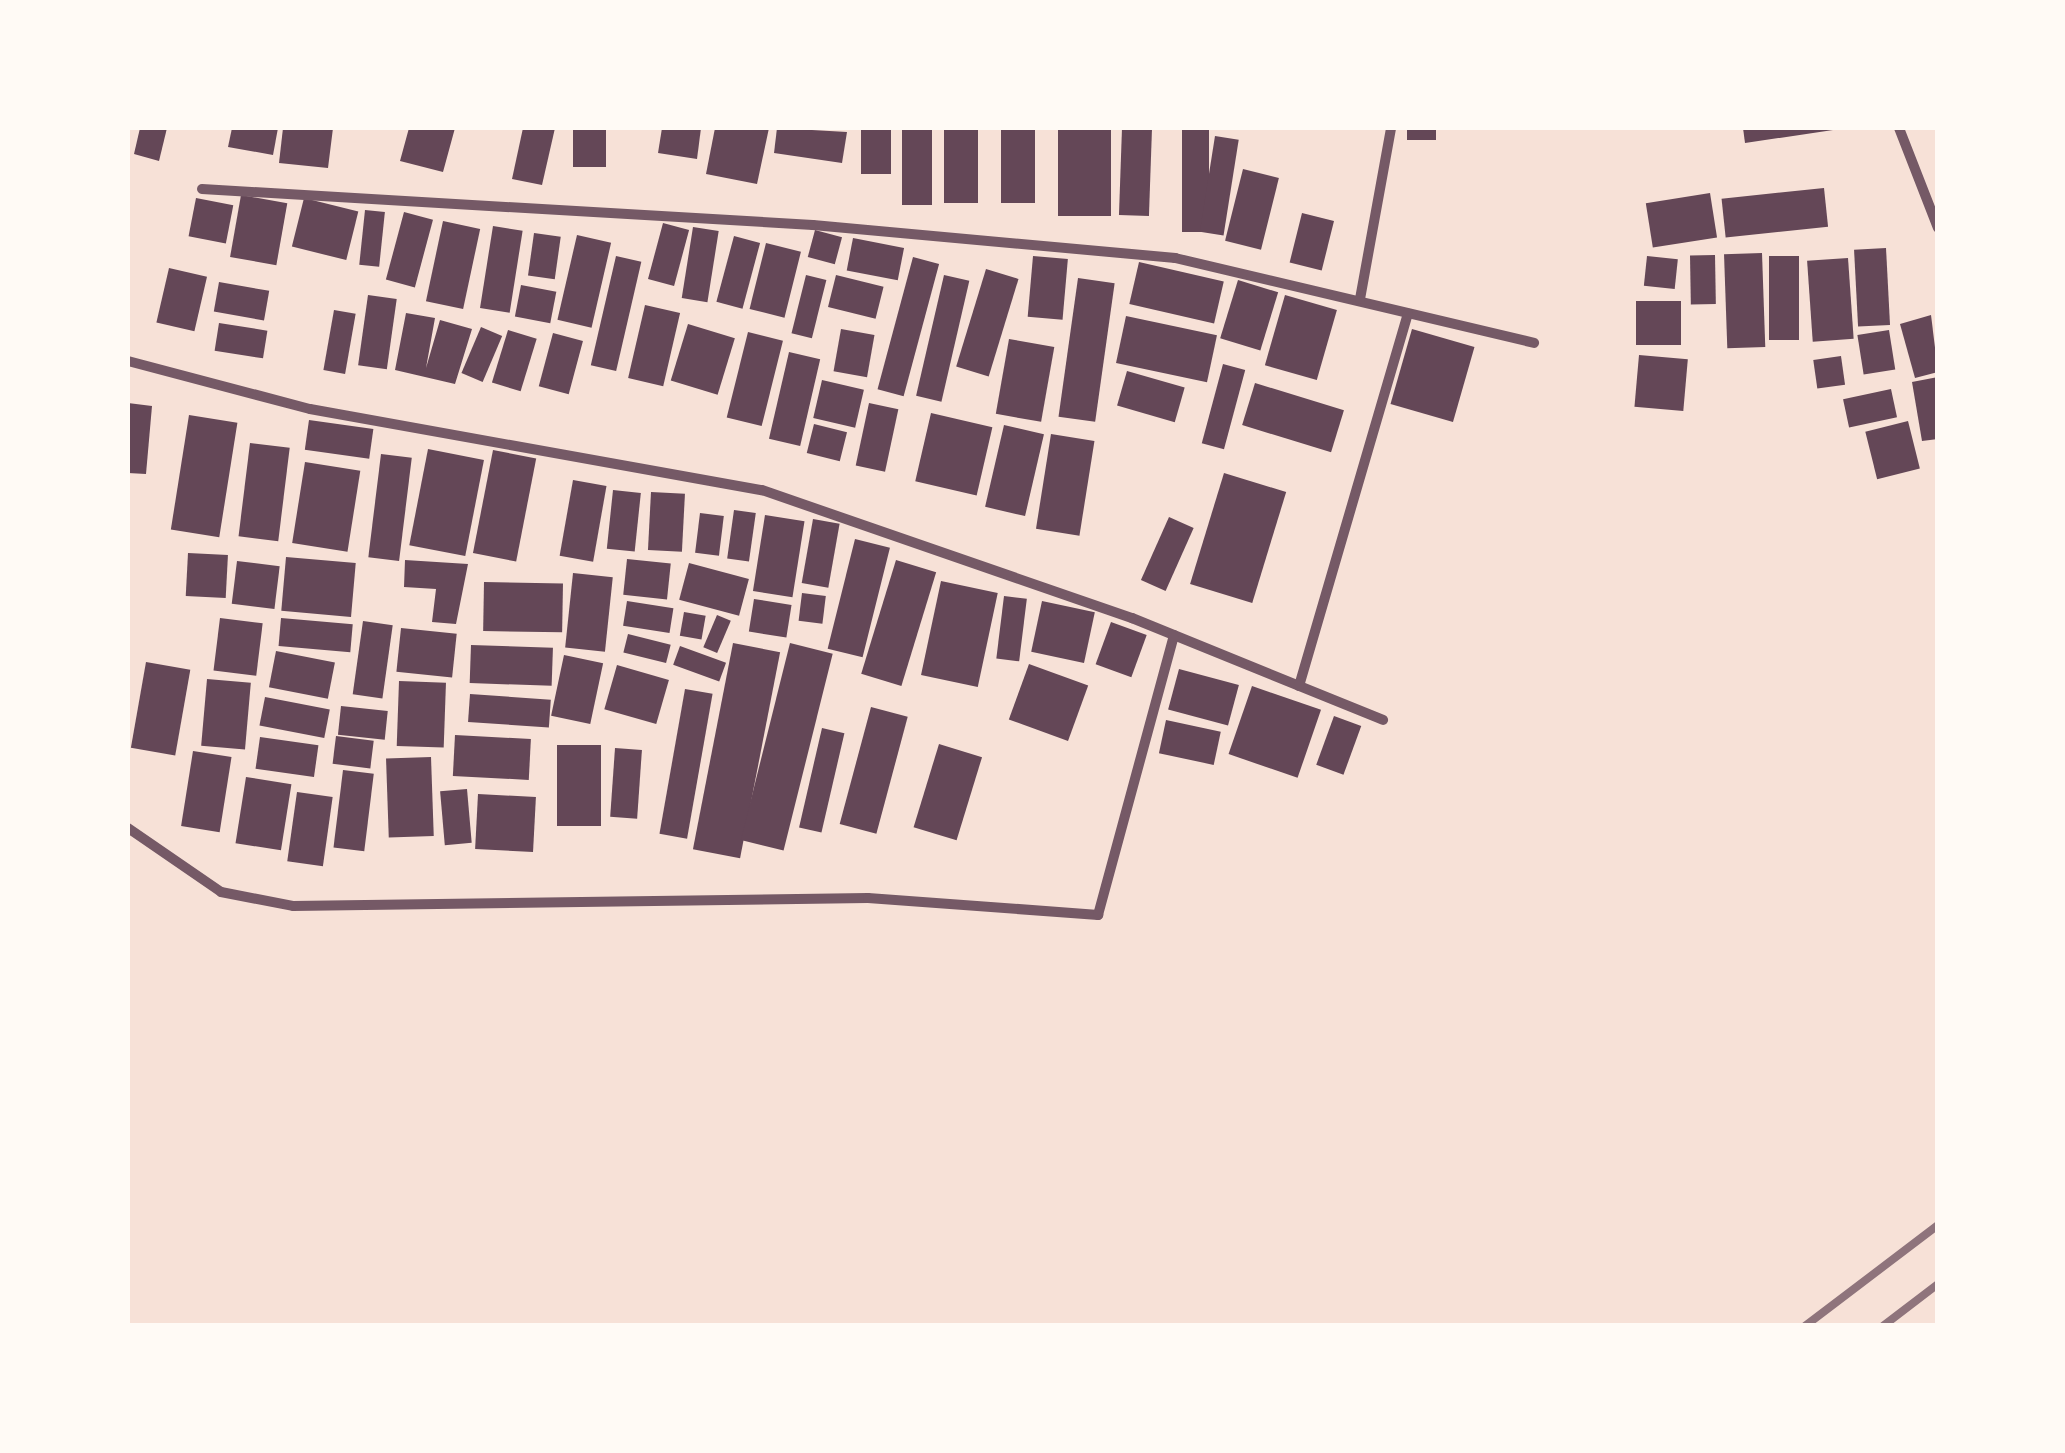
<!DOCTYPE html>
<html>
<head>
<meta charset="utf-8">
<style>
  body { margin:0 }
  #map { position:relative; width:2065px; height:1453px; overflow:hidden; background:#f7e1d7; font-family:"DejaVu Sans",sans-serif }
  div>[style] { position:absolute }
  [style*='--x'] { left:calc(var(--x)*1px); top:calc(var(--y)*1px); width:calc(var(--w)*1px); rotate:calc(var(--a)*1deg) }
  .building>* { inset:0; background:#644757; transform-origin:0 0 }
  .minor>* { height:10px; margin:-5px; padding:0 5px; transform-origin:5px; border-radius:5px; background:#755966 }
  .rail>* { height:8px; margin:-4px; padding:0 4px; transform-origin:4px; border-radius:4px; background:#8f747c }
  span { translate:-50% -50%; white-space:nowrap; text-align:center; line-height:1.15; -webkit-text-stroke:8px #fffaf5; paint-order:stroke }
  .frame { position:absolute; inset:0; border:130px solid #fffaf5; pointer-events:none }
</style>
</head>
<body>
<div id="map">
  <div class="building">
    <div style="clip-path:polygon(140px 128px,167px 128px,159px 161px,134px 154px)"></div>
    <div style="clip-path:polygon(232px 128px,278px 128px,273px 155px,228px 147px)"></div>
    <div style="clip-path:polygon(283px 128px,333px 128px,328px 168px,279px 163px)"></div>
    <div style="clip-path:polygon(409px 128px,455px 128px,443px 172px,400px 161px)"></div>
    <div style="clip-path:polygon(523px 128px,555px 128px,542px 185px,512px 179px)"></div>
    <div style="left:573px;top:128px;width:33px;height:39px"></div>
    <div style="clip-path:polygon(662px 128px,701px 128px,697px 159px,658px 153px)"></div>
    <div style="clip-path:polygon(715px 128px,769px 128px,757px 184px,706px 174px)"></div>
    <div style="clip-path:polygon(777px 128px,847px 132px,842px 163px,774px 153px)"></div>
    <div style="left:861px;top:128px;width:30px;height:46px"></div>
    <div style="left:902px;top:128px;width:30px;height:77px"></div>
    <div style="left:944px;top:128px;width:34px;height:75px"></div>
    <div style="left:1001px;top:128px;width:34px;height:75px"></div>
    <div style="left:1058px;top:128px;width:53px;height:88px"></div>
    <div style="left:1122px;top:128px;width:30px;height:87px;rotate:2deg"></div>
    <div style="left:1182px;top:128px;width:27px;height:104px"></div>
    <div style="left:1407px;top:128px;width:29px;height:12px"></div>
    <div style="clip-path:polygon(1743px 128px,1833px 128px,1833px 130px,1745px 143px)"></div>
    <div style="left:1215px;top:136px;width:24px;height:97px;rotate:9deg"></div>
    <div style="left:1243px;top:169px;width:37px;height:74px;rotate:14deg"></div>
    <div style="left:1824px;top:188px;width:39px;height:103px;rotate:84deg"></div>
    <div style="left:1710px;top:193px;width:45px;height:65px;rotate:81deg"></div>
    <div style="left:241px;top:195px;width:47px;height:63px;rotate:10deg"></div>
    <div style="left:196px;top:198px;width:38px;height:39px;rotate:11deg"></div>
    <div style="left:304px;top:198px;width:56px;height:50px;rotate:14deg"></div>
    <div style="left:365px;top:210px;width:20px;height:55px;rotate:6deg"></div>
    <div style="left:404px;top:212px;width:30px;height:70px;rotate:15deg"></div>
    <div style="left:1302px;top:213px;width:33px;height:51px;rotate:14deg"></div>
    <div style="left:443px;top:221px;width:38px;height:82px;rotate:12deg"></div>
    <div style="left:663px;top:223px;width:27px;height:58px;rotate:15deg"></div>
    <div style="left:493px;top:226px;width:30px;height:83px;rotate:9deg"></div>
    <div style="left:693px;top:227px;width:26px;height:72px;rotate:9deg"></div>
    <div style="left:815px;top:230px;width:28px;height:28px;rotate:15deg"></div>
    <div style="left:534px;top:233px;width:27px;height:43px;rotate:8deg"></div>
    <div style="left:577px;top:235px;width:35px;height:87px;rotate:13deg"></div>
    <div style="left:734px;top:236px;width:27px;height:68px;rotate:15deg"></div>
    <div style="left:853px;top:238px;width:52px;height:33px;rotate:11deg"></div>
    <div style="left:766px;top:243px;width:36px;height:68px;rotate:14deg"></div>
    <div style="left:1886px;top:248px;width:77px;height:32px;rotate:87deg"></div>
    <div style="left:1762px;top:253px;width:94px;height:38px;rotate:88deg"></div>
    <div style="left:1715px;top:255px;width:49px;height:25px;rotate:89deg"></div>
    <div style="left:616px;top:256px;width:26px;height:112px;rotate:13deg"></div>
    <div style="left:1033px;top:256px;width:35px;height:61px;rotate:5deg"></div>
    <div style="left:1647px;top:256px;width:31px;height:30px;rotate:6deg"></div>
    <div style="left:1769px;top:256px;width:30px;height:84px"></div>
    <div style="left:913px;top:257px;width:27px;height:137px;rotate:15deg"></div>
    <div style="left:1848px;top:258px;width:81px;height:41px;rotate:86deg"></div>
    <div style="left:1139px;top:262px;width:87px;height:43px;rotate:13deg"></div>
    <div style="left:169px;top:268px;width:39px;height:56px;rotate:13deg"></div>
    <div style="left:986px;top:269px;width:34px;height:102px;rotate:17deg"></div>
    <div style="left:806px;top:275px;width:21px;height:60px;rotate:14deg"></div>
    <div style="left:836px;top:275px;width:49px;height:33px;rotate:14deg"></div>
    <div style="left:944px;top:275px;width:26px;height:124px;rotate:13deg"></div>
    <div style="left:1078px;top:278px;width:37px;height:140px;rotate:8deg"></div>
    <div style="left:1238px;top:280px;width:42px;height:61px;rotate:17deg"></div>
    <div style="left:219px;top:282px;width:51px;height:30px;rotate:10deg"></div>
    <div style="left:521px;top:285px;width:36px;height:32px;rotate:11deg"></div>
    <div style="left:368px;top:295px;width:29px;height:71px;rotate:8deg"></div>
    <div style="left:1285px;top:295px;width:54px;height:73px;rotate:16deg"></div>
    <div style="left:1636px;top:301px;width:45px;height:44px"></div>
    <div style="left:645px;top:305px;width:36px;height:75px;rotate:13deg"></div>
    <div style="left:334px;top:310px;width:22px;height:61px;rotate:10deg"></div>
    <div style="clip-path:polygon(406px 313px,435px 318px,426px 368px,440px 320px,472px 329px,455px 384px,395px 370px)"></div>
    <div style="clip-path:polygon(1931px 315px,1938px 372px,1915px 378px,1900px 324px)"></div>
    <div style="left:1126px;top:316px;width:93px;height:48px;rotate:12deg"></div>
    <div style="left:219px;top:323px;width:49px;height:28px;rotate:9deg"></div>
    <div style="left:688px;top:324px;width:49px;height:59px;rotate:17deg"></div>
    <div style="left:481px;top:327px;width:23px;height:50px;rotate:23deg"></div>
    <div style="left:841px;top:329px;width:34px;height:43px;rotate:10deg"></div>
    <div style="left:1412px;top:329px;width:65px;height:78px;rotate:16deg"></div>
    <div style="left:508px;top:330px;width:30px;height:55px;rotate:17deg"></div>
    <div style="left:1889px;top:330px;width:40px;height:32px;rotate:81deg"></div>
    <div style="left:748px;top:332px;width:36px;height:88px;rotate:14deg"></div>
    <div style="left:553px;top:333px;width:31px;height:55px;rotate:15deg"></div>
    <div style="left:1009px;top:339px;width:46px;height:76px;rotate:10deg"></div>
    <div style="left:789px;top:352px;width:32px;height:89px;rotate:13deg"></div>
    <div style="left:1639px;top:355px;width:49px;height:52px;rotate:5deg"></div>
    <div style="left:1841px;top:356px;width:29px;height:28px;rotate:82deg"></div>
    <div style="left:1223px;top:364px;width:23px;height:82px;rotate:15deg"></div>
    <div style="left:1127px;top:371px;width:60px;height:36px;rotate:16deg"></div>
    <div style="clip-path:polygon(1938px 377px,1938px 439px,1922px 441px,1912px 382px)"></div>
    <div style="left:822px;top:380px;width:43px;height:39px;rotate:13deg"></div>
    <div style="left:1255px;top:383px;width:93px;height:44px;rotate:17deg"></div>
    <div style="left:1891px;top:389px;width:29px;height:49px;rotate:78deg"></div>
    <div style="clip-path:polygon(128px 403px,152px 406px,146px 474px,128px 473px)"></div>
    <div style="left:869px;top:403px;width:30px;height:64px;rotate:12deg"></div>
    <div style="left:931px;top:413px;width:63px;height:70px;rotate:13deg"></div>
    <div style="left:189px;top:415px;width:49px;height:116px;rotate:9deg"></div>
    <div style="left:309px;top:420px;width:65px;height:30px;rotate:8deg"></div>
    <div style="left:1908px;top:421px;width:49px;height:44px;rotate:76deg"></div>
    <div style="left:814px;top:424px;width:34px;height:30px;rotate:14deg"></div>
    <div style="left:1004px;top:425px;width:41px;height:84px;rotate:13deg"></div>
    <div style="left:1051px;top:434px;width:44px;height:96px;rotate:9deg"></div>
    <div style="left:250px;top:443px;width:40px;height:94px;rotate:7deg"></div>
    <div style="left:428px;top:449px;width:57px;height:98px;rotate:11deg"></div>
    <div style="left:493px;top:450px;width:44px;height:105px;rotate:11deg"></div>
    <div style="left:381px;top:454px;width:31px;height:104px;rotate:7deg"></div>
    <div style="left:305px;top:462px;width:56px;height:82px;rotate:9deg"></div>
    <div style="left:1224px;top:473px;width:65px;height:116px;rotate:17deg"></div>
    <div style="left:573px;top:480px;width:34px;height:77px;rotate:10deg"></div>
    <div style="left:613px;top:490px;width:28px;height:59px;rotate:6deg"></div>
    <div style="left:651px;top:492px;width:34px;height:58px;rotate:3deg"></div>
    <div style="left:734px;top:510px;width:22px;height:49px;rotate:8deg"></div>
    <div style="left:700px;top:513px;width:24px;height:40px;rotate:7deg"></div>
    <div style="left:765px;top:515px;width:40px;height:77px;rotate:9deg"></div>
    <div style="left:1169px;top:517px;width:27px;height:69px;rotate:24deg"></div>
    <div style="left:813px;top:519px;width:27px;height:65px;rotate:10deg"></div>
    <div style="left:855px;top:539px;width:36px;height:113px;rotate:14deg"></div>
    <div style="left:188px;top:553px;width:40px;height:43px;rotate:3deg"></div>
    <div style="left:286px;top:557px;width:70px;height:54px;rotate:5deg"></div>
    <div style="left:627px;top:559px;width:44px;height:36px;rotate:6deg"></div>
    <div style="clip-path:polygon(405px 560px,468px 564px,456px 624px,432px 622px,436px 589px,404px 587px)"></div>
    <div style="left:896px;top:560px;width:42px;height:119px;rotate:17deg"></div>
    <div style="left:237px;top:561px;width:43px;height:43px;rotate:7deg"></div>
    <div style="left:689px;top:563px;width:62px;height:38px;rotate:15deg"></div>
    <div style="left:573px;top:573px;width:40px;height:75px;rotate:6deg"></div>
    <div style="left:941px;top:581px;width:58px;height:96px;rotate:12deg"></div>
    <div style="left:484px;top:582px;width:79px;height:49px;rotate:1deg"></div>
    <div style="left:802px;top:593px;width:24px;height:28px;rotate:7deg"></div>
    <div style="left:1004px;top:596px;width:23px;height:63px;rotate:7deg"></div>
    <div style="left:754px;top:599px;width:38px;height:33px;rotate:9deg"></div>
    <div style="left:627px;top:601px;width:47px;height:25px;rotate:9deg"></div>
    <div style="left:1042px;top:601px;width:54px;height:52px;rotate:12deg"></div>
    <div style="left:684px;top:612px;width:22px;height:24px;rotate:10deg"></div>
    <div style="left:717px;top:615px;width:15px;height:35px;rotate:23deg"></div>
    <div style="left:220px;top:618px;width:43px;height:53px;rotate:7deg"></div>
    <div style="left:281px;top:618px;width:72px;height:28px;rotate:5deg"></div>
    <div style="left:363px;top:621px;width:30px;height:74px;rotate:8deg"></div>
    <div style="left:1111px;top:622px;width:38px;height:45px;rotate:20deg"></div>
    <div style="left:401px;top:628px;width:56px;height:44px;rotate:6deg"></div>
    <div style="left:628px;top:634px;width:44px;height:19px;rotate:14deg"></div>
    <div style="left:733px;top:643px;width:48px;height:210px;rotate:11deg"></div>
    <div style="left:790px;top:643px;width:44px;height:203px;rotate:14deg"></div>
    <div style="left:471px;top:645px;width:82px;height:38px;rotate:2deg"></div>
    <div style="left:680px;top:646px;width:49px;height:20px;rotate:20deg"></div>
    <div style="left:276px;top:651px;width:60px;height:37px;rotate:11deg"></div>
    <div style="left:564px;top:655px;width:40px;height:62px;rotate:12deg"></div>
    <div style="left:146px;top:662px;width:45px;height:87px;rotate:10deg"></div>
    <div style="left:1029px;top:664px;width:63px;height:59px;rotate:20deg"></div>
    <div style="left:617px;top:665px;width:54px;height:46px;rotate:16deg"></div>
    <div style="left:1179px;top:669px;width:62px;height:42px;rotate:15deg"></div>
    <div style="left:207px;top:679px;width:44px;height:67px;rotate:5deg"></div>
    <div style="left:399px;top:681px;width:47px;height:65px;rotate:2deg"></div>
    <div style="left:1252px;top:686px;width:73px;height:72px;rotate:19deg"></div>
    <div style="left:685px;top:689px;width:28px;height:147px;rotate:10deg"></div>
    <div style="left:470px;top:694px;width:81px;height:28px;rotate:4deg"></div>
    <div style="left:265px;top:697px;width:66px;height:29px;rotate:11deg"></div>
    <div style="left:341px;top:706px;width:47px;height:29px;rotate:6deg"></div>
    <div style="left:871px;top:707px;width:38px;height:121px;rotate:15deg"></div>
    <div style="left:1334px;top:716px;width:29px;height:52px;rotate:20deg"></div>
    <div style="left:1166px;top:720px;width:56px;height:34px;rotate:12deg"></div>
    <div style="left:822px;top:728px;width:23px;height:102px;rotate:13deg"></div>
    <div style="left:455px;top:735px;width:76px;height:41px;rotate:3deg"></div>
    <div style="left:336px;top:736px;width:38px;height:28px;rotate:7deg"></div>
    <div style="left:260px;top:737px;width:59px;height:32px;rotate:8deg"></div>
    <div style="left:939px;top:744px;width:45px;height:87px;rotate:17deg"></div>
    <div style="left:557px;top:745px;width:44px;height:81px"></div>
    <div style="left:615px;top:748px;width:27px;height:69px;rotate:4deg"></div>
    <div style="left:193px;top:751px;width:39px;height:76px;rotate:9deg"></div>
    <div style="left:431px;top:757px;width:79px;height:45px;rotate:88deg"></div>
    <div style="left:343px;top:770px;width:31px;height:78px;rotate:7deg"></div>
    <div style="left:246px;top:777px;width:46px;height:67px;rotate:9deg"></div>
    <div style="left:467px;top:789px;width:54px;height:27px;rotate:85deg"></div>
    <div style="left:297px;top:792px;width:36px;height:70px;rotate:8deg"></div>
    <div style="left:478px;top:794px;width:58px;height:55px;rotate:3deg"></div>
  </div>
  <div class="minor">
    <div style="--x:1899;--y:128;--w:107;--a:68.7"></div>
    <div style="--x:202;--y:189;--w:612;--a:3.37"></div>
    <div style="--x:813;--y:225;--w:364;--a:5.2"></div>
    <div style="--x:1175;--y:258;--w:369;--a:13.3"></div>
    <div style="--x:1360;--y:299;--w:174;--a:-79.7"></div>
    <div style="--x:128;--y:361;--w:188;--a:14.8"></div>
    <div style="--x:310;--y:409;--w:459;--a:10.2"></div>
    <div style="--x:762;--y:490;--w:392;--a:19.1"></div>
    <div style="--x:1132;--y:618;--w:271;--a:22.1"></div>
    <div style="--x:1299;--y:686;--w:388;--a:-73.7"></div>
    <div style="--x:128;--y:828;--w:113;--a:34.5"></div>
    <div style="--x:221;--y:892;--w:73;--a:11"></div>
    <div style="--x:293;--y:906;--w:575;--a:-0.8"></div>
    <div style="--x:868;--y:898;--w:231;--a:4.2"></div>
    <div style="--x:1098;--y:915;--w:290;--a:-74.8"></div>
  </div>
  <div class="rail">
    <div style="--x:1805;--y:1326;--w:167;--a:-37.2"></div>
    <div style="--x:1883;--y:1326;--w:69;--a:-37.4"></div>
  </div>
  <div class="frame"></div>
</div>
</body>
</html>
